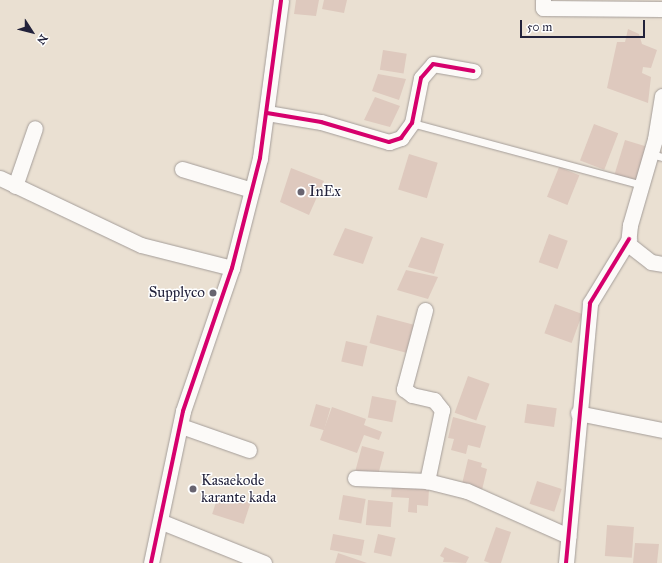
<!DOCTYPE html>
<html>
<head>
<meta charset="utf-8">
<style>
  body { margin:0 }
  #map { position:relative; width:662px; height:563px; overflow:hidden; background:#eae0d2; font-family:"IM FELL Great Primer",serif }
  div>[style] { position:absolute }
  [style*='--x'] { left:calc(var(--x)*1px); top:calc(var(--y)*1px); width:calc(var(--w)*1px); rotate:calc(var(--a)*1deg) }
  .building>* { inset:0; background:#dec9be; transform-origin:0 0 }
  .roads { filter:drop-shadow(0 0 1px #a49d99) drop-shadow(0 0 1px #a49d99) }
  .lane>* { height:7px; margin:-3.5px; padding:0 3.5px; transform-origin:3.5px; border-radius:3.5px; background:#fcfaf8 }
  .street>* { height:15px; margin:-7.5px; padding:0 7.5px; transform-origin:7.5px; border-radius:7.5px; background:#fcfaf8 }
  .cycleway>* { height:4px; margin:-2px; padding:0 2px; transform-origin:2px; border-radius:2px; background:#d6006c }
  .dots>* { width:11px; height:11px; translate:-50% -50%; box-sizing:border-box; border:2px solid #fff; border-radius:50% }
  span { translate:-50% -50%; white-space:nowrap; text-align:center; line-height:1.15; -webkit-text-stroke:3px #fff; paint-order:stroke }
  .poi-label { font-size:15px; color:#22223b }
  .left { translate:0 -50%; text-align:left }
  .right { translate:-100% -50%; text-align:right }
  .north { position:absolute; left:12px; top:12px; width:40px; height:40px; -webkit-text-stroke:3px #fff; paint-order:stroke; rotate:126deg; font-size:11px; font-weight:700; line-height:16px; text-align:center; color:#22223b }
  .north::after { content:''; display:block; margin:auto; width:14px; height:18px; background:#22223b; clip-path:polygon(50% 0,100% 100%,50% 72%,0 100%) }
  .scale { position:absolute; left:520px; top:20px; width:125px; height:18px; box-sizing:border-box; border:2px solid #22223b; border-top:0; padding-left:5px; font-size:12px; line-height:14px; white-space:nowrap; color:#22223b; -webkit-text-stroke:3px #fff; paint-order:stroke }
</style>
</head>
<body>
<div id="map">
  <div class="building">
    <div style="clip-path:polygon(296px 0,319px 0,316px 16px,294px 14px)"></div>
    <div style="clip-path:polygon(324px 0,347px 0,344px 13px,322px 9px)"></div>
    <div style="clip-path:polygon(628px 29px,639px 34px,642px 44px,657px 50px,651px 68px,643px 67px,642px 73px,651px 77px,648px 103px,607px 88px,617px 42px,625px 42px)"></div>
    <div style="left:383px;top:50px;width:24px;height:20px;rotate:9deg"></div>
    <div style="clip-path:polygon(378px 74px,406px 79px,399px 100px,372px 91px)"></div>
    <div style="clip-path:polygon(375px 97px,400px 106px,390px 127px,364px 120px)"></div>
    <div style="left:594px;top:124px;width:26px;height:39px;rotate:21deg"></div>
    <div style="left:625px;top:140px;width:24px;height:36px;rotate:17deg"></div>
    <div style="left:409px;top:154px;width:30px;height:37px;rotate:17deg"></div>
    <div style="left:559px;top:167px;width:22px;height:32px;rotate:22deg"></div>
    <div style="clip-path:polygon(291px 168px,324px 181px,309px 215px,280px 202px)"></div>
    <div style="clip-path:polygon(345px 228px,373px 237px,363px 264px,333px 255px)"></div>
    <div style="left:549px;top:234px;width:20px;height:30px;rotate:20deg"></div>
    <div style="clip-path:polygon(421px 237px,444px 244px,434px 274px,408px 267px)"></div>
    <div style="clip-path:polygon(406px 270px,438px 277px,428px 299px,397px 290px)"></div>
    <div style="left:555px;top:304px;width:29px;height:31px;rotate:20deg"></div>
    <div style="left:377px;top:315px;width:38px;height:29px;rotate:15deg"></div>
    <div style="left:346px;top:341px;width:22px;height:21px;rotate:13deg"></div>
    <div style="left:468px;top:376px;width:23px;height:39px;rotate:20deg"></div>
    <div style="left:372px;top:396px;width:25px;height:22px;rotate:11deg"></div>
    <div style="left:316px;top:404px;width:15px;height:23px;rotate:16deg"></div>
    <div style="left:527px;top:404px;width:30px;height:19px;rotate:8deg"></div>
    <div style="clip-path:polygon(332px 407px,366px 419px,364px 425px,382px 432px,379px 440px,364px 435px,357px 453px,320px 440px)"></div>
    <div style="clip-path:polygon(453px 417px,486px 426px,480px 448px,468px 445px,466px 454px,451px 450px,454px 439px,448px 438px)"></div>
    <div style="left:362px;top:446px;width:23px;height:25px;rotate:15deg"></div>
    <div style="clip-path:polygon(468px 459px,482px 463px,481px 467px,487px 469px,482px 490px,462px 484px)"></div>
    <div style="left:537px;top:481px;width:26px;height:24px;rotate:18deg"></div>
    <div style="clip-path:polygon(392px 486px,429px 489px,428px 506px,417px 505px,417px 513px,408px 512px,409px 498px,391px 497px)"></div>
    <div style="left:219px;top:493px;width:33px;height:22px;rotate:18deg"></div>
    <div style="left:343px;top:495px;width:23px;height:25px;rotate:10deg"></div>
    <div style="left:368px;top:500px;width:25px;height:25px;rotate:5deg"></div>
    <div style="left:607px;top:525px;width:27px;height:31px;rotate:4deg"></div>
    <div style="clip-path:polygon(496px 527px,511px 532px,501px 563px,490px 563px,484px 561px)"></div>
    <div style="left:333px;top:534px;width:32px;height:16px;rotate:11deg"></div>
    <div style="left:378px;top:534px;width:18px;height:19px;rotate:13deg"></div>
    <div style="clip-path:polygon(635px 543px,659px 544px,657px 563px,633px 563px)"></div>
    <div style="clip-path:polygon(445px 547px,469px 557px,466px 563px,443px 562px,444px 558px,440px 556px)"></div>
    <div style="clip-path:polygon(338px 553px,367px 563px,335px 563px)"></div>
  </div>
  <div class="roads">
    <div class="lane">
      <div style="--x:412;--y:123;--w:237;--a:15.1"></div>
      <div style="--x:651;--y:154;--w:11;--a:15"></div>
    </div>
    <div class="street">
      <div style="--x:543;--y:0;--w:8;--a:90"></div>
      <div style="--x:543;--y:8;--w:119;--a:0.5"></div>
      <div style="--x:662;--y:96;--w:44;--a:99.2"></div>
      <div style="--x:655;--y:139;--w:90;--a:106.2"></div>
      <div style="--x:630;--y:225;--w:19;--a:96"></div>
      <div style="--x:628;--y:244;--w:29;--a:38"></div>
      <div style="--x:651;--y:262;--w:11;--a:10"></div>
      <div style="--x:267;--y:113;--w:55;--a:9.5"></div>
      <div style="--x:321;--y:122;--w:71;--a:16.4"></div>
      <div style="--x:389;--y:142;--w:13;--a:-18"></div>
      <div style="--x:401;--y:138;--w:19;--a:-54"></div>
      <div style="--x:412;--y:123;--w:46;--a:-78.7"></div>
      <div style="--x:421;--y:78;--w:18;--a:-49"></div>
      <div style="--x:433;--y:64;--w:41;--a:9.9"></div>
      <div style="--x:182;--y:169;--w:73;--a:16.7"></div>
      <div style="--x:0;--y:178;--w:156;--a:25.4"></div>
      <div style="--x:141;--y:245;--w:94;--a:14.2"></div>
      <div style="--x:15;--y:186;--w:61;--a:-71"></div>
      <div style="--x:425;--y:310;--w:82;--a:104.9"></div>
      <div style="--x:404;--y:389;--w:10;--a:37"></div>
      <div style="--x:412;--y:395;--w:23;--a:13"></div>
      <div style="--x:434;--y:400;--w:13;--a:51"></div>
      <div style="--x:442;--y:410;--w:73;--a:101.9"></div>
      <div style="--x:578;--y:413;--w:86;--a:11.4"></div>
      <div style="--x:181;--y:426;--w:72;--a:19.4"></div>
      <div style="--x:355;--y:478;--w:72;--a:2.4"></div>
      <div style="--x:427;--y:481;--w:41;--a:14"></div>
      <div style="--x:467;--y:491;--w:111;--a:24"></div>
      <div style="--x:162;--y:522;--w:110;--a:21.9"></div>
      <div style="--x:151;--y:563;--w:155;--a:-78.1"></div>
      <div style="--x:183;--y:411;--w:151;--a:-71.1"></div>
      <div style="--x:232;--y:268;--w:114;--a:-75.7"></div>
      <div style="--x:260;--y:158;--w:159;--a:-82.4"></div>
      <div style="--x:566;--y:563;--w:261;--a:-84.7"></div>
      <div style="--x:590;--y:303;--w:75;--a:-58.6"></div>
    </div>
  </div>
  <div class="cycleway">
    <div style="--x:267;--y:113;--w:55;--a:9.5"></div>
    <div style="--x:321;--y:122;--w:71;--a:16.4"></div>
    <div style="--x:389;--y:142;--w:13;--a:-18"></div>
    <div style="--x:401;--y:138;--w:19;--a:-54"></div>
    <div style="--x:412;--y:123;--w:46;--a:-78.7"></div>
    <div style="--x:421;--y:78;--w:18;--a:-49"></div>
    <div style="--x:433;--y:64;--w:41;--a:9.9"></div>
    <div style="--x:151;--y:563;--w:155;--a:-78.1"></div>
    <div style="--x:183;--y:411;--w:151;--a:-71.1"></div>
    <div style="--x:232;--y:268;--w:114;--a:-75.7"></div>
    <div style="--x:260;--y:158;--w:159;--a:-82.4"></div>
    <div style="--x:566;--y:563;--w:261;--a:-84.7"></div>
    <div style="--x:590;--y:303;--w:75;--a:-58.6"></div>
  </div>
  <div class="dots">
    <div style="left:301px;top:192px;background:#686470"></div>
    <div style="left:213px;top:293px;background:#686470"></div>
    <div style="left:193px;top:489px;background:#686470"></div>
  </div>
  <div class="poi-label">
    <span class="left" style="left:309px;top:192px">InEx</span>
    <span class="right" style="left:205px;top:293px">Supplyco</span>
    <span class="left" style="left:201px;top:489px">Kasaekode<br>karante kada</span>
  </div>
  <div class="north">N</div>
  <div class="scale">50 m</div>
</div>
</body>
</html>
